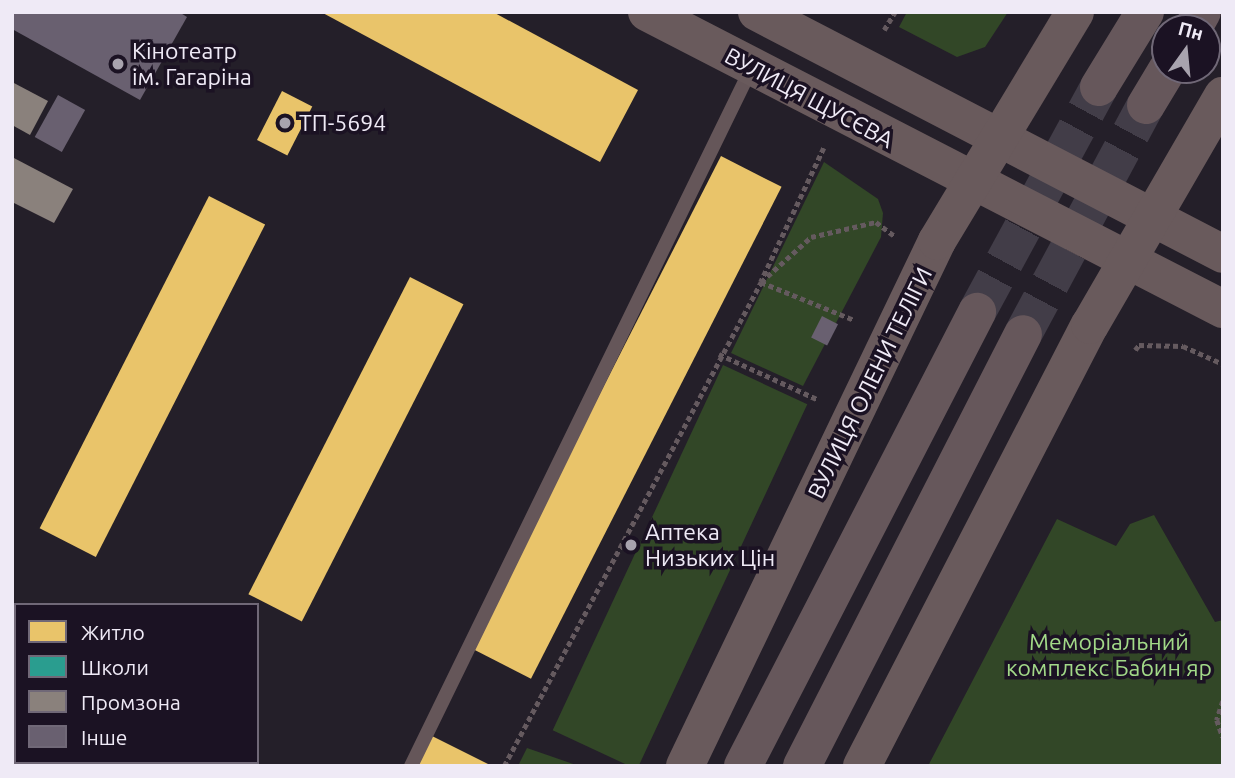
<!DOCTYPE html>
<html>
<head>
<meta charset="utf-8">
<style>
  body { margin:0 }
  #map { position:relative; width:1235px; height:778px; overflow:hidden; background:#241f29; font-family:Ubuntu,sans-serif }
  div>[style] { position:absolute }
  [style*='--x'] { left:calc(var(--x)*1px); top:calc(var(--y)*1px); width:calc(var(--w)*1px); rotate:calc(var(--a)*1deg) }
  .green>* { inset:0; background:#324727; transform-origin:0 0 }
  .homes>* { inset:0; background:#e9c46a; transform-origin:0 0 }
  .schools>* { inset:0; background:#2a9d8f }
  .industry>* { inset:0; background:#8a817c }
  .building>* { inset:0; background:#696070; transform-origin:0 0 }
  .primary-tunnel>* { height:38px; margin-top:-19px; transform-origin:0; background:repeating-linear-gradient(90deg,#423d48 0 38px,transparent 0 57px) }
  .path>* { height:4.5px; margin-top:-2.25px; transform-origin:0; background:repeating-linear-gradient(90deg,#655a5f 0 5px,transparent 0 8.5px) }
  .service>* { height:14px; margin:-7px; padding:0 7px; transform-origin:7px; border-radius:7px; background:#655659 }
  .secondary>* { height:38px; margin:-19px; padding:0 19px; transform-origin:19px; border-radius:19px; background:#695a5c }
  .primary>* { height:38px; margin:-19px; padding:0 19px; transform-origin:19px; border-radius:19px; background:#66575b }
  .dots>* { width:19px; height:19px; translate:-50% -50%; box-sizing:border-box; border:4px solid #1b1223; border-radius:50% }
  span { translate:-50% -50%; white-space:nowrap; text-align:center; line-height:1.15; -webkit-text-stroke:7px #1b1223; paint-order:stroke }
  .poi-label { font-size:23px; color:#efeaf6 }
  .left { translate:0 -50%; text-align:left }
  .street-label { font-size:23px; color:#efeaf6 }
  .park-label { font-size:23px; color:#a2d988 }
  .frame { position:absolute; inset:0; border:14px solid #efeaf6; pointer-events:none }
  .legend { position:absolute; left:14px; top:603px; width:245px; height:161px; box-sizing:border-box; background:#1b1223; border:2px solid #706877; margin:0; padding:9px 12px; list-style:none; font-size:21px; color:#efeaf6 }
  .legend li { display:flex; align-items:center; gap:14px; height:35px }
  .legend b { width:35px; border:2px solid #706877 }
  .north { position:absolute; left:1151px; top:14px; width:70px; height:70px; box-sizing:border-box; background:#1b1223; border:2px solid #706877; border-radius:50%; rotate:15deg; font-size:19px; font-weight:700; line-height:28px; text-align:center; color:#efeaf6 }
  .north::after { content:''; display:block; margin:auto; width:24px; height:32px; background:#a8a3ae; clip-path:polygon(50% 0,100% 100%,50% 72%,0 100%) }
</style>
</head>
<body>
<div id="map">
  <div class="green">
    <div style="clip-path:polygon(907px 12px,1008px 12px,985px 47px,957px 57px,899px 27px)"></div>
    <div style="clip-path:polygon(824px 162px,878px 199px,883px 213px,881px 237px,803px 386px,731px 353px)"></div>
    <div style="left:723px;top:365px;width:93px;height:403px;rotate:25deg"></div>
    <div style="clip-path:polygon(1154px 515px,1215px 622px,1223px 620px,1223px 766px,928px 766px,1057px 519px,1116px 546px,1130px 524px)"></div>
    <div style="clip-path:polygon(527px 748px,579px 766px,518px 766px)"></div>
  </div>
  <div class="homes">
    <div style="clip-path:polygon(321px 12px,493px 12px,638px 90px,600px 162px)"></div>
    <div style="left:282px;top:91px;width:34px;height:55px;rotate:27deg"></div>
    <div style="left:721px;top:156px;width:68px;height:552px;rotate:27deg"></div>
    <div style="left:209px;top:196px;width:63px;height:373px;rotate:27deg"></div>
    <div style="left:410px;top:277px;width:60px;height:356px;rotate:27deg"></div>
    <div style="clip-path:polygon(430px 735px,492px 766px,415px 766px)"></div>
  </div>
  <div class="schools">
    <div style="clip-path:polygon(12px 619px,16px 762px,52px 762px,51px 766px,12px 766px)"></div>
  </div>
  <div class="industry">
    <div style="clip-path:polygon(12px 82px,48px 101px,30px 135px,12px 125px)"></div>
    <div style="clip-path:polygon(12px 157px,73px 189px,54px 223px,12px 202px)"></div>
  </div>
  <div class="building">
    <div style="clip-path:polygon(12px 12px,179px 12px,187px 17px,140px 100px,12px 29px)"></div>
    <div style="left:58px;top:95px;width:31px;height:48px;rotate:29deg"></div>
    <div style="left:822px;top:316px;width:18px;height:24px;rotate:27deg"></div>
  </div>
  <div class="primary-tunnel">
    <div style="--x:977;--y:312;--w:256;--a:-61.5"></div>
    <div style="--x:1023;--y:334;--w:260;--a:-61.8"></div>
  </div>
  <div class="path">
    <div style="--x:884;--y:30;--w:21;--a:-59"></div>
    <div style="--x:824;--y:148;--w:148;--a:115.2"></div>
    <div style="--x:761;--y:282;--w:100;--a:22.2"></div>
    <div style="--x:1135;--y:350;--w:6;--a:-51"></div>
    <div style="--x:1139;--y:345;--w:44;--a:1.3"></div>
    <div style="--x:1183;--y:346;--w:44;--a:24.2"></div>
    <div style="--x:719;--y:354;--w:108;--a:24.7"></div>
    <div style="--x:1223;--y:701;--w:20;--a:108"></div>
    <div style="--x:1217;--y:720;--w:18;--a:71"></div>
    <div style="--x:504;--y:766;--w:548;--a:-62.03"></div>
    <div style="--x:761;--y:282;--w:67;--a:-42"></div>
    <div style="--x:811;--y:237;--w:67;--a:-13"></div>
    <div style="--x:876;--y:222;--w:25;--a:37"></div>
  </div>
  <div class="service">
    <div style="--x:411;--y:766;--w:776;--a:-64"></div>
  </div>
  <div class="secondary">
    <div style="--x:647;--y:12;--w:648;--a:27.28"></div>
    <div style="--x:757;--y:12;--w:525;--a:27.44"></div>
    <div style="--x:685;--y:766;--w:582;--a:-64.36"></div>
    <div style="--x:937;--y:241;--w:267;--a:-58.9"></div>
    <div style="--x:862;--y:766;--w:496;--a:-62.7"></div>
    <div style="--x:1090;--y:325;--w:265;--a:-59.9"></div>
  </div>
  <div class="primary">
    <div style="--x:1193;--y:28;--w:18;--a:-61"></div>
    <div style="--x:1099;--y:87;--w:88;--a:-58.5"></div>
    <div style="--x:1146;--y:105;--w:41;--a:-59"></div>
    <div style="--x:743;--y:766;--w:511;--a:-62.73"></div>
    <div style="--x:802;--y:766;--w:485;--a:-62.9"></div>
  </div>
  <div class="dots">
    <div style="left:118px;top:64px;background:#a8a3ae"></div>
    <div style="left:285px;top:123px;background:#a8a3ae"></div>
    <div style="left:631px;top:545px;background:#a8a3ae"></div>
  </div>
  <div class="poi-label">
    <span class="left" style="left:132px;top:64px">Кінотеатр<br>ім. Гагаріна</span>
    <span class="left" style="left:299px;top:123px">ТП-5694</span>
    <span class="left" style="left:645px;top:545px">Аптека<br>Низьких Цін</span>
  </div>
  <div class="street-label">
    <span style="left:809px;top:98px;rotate:28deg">ВУЛИЦЯ ЩУСЄВА</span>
    <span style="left:870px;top:383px;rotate:-64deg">ВУЛИЦЯ ОЛЕНИ ТЕЛІГИ</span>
  </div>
  <div class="park-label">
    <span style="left:1109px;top:655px">Меморіальний<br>комплекс Бабин яр</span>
  </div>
  <div class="frame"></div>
  <ul class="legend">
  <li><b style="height:19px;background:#e9c46a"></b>Житло</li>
  <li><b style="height:19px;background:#2a9d8f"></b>Школи</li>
  <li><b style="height:19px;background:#8a817c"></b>Промзона</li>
  <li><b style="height:19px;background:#696070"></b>Інше</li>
  </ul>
  <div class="north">Пн</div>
</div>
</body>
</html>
